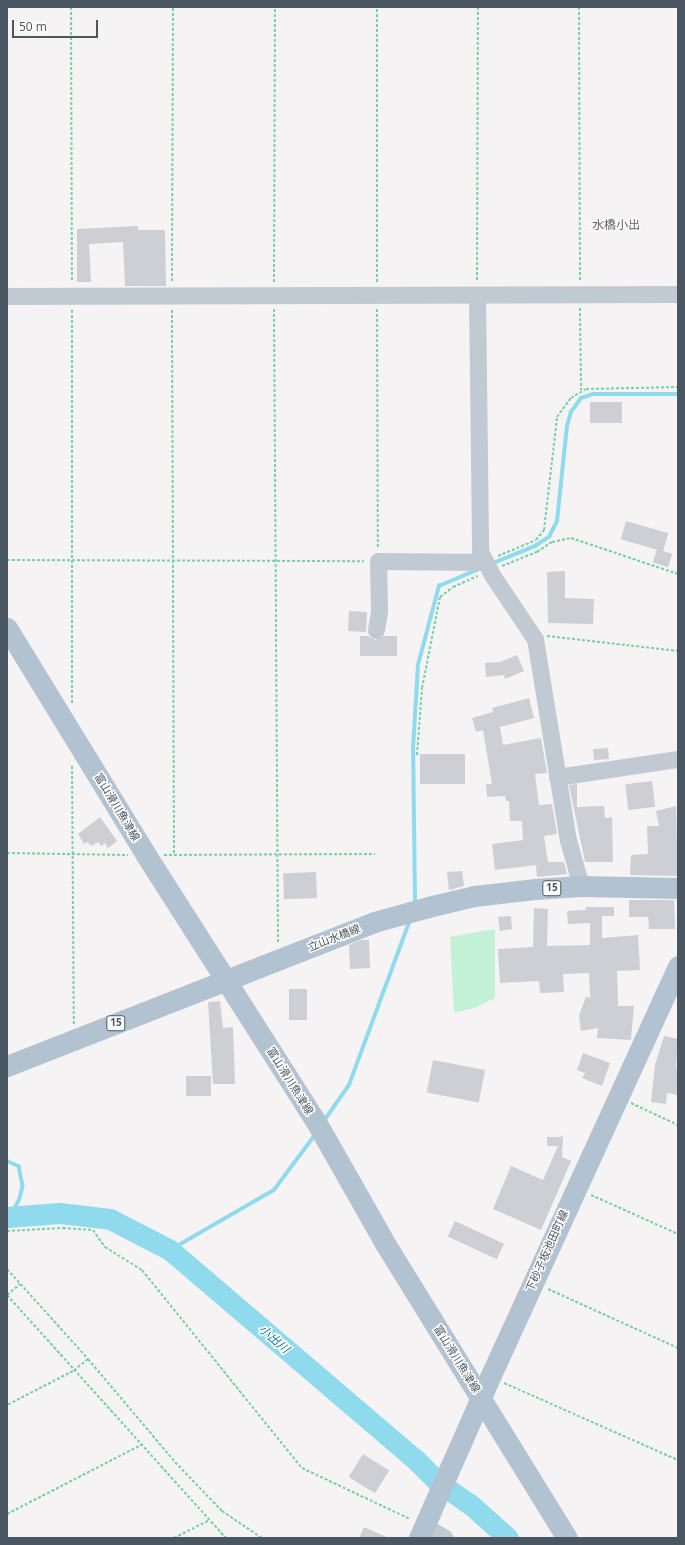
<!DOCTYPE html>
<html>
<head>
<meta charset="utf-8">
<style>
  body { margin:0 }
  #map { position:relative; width:685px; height:1545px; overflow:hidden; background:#f5f3f3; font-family:"Open Sans","Noto Sans JP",sans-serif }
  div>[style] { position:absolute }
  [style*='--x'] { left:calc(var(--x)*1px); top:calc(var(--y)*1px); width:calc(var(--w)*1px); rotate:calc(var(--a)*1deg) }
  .green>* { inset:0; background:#c3f1d5 }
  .stream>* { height:3.5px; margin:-1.75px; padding:0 1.75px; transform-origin:1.75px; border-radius:1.75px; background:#90daee }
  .river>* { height:21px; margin:-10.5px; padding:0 10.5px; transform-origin:10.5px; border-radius:10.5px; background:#90daee }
  .building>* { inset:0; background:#cdcfd5; transform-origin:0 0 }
  .path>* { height:2px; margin-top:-1px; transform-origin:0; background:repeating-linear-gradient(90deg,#7ad0a6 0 3px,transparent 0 5px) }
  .minor>* { height:17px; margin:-8.5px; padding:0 8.5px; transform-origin:8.5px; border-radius:8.5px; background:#c1cad2 }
  .major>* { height:21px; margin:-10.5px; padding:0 10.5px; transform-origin:10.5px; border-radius:10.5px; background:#b3c2d1 }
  span { translate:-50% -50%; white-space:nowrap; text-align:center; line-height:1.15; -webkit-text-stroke:3px #fff; paint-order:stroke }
  .shield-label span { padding:1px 3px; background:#fff; border:1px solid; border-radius:3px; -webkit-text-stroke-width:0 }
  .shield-label { font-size:10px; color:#4a5661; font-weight:700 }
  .street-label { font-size:11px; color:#4a5661 }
  .neighbourhood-label { font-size:12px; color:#5f6368 }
  .water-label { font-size:12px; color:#0c7c9b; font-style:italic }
  .frame { position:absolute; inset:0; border:8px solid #4a5661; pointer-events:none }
  .scale { position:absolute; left:12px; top:20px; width:86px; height:18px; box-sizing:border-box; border:2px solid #4a5661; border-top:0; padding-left:5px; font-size:12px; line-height:14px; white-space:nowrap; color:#4a5661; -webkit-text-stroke:3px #fff; paint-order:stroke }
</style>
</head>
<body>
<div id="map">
  <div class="green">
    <div style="clip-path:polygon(495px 929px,495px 998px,474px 1008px,454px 1013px,450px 937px)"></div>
  </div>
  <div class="stream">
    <div style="--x:491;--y:564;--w:48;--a:-22.2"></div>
    <div style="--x:535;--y:546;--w:17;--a:-33"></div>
    <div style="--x:549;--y:537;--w:18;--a:-63"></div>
    <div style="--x:557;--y:521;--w:96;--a:-84"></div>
    <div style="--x:567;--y:426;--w:15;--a:-74"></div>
    <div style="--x:571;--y:412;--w:17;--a:-54"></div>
    <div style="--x:581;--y:398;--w:13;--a:-18"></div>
    <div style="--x:593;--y:394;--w:85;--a:0"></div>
    <div style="--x:415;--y:903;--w:154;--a:-90.7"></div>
    <div style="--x:413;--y:749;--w:84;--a:-86.6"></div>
    <div style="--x:418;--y:665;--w:82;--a:-75.1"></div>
    <div style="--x:439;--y:586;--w:43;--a:-23"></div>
    <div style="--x:324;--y:1121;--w:44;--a:-55.2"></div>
    <div style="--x:349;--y:1085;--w:176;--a:-69.7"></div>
    <div style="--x:7;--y:1161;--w:13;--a:23"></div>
    <div style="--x:19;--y:1166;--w:20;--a:79"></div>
    <div style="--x:23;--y:1186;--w:13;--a:103"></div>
    <div style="--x:20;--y:1199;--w:21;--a:119"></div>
    <div style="--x:170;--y:1250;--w:120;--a:-30"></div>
    <div style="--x:274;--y:1190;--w:69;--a:-53.3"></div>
  </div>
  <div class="river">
    <div style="--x:7;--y:1217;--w:53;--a:-4.3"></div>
    <div style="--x:60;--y:1213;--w:50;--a:6.8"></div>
    <div style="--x:110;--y:1219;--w:68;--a:27.3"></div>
    <div style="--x:170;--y:1250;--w:322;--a:40.5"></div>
    <div style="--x:415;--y:1459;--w:33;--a:45"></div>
    <div style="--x:438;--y:1482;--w:39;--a:35"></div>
    <div style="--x:470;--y:1504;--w:51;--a:41.8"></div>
  </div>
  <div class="building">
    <div style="clip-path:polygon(138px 226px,138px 230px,165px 230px,166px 286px,125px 286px,123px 242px,89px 244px,91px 282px,77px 282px,77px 229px)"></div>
    <div style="left:622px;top:402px;width:21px;height:32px;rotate:90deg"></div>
    <div style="left:626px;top:521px;width:44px;height:19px;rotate:16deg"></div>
    <div style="left:657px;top:549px;width:16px;height:14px;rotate:18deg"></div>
    <div style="clip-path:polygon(565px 571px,565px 598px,594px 599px,593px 624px,548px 623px,547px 572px)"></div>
    <div style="left:367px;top:612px;width:20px;height:18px;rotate:93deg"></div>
    <div style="clip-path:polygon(360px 636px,368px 636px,375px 640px,384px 636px,397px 636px,397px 656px,360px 656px)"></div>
    <div style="clip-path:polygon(517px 655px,524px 671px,505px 679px,504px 675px,486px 677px,485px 663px,500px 662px)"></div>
    <div style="clip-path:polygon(529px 698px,534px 718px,500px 727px,503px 745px,541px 738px,547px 773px,535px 774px,539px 805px,552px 804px,557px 834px,544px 836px,548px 862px,564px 862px,567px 874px,537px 877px,536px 865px,495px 870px,492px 844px,523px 840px,522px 821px,510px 821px,509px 801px,506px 801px,505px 796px,487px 797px,486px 784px,492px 784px,483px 730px,476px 732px,472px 718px,493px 712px,492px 708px)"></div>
    <div style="left:608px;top:748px;width:11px;height:15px;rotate:85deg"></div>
    <div style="left:465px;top:754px;width:30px;height:45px;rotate:90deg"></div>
    <div style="left:652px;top:781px;width:26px;height:27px;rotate:83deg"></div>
    <div style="clip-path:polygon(577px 784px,577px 807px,604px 806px,605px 818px,612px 817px,613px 862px,585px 862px,569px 785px)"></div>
    <div style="clip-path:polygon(676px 806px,678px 876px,630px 875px,631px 855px,648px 854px,647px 826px,659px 826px,656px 811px)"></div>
    <div style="clip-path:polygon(100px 817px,117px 841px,108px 848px,105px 843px,101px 846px,99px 842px,91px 846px,88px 842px,84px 844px,78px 834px)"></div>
    <div style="clip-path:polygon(462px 871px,464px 886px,449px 890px,447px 872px)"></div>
    <div style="left:316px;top:872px;width:26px;height:33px;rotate:88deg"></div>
    <div style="clip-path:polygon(629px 900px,674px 900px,675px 929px,649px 929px,648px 917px,629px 917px)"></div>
    <div style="clip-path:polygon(586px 907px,614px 907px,614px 916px,602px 916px,602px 938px,638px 935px,640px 970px,617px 971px,618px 1006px,634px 1006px,631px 1040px,597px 1038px,598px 1028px,581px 1031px,579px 1016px,586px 996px,590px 998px,589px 973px,563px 974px,564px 992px,540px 993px,539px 981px,500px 983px,498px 949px,533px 947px,534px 908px,548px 909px,547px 946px,590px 945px,590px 923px,568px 924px,567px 911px,586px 910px)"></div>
    <div style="clip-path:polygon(511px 916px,512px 929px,500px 931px,498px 917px)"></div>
    <div style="clip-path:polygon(360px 940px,369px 940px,370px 968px,350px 969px,349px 945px)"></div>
    <div style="left:289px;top:989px;width:18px;height:31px"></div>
    <div style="clip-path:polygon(220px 1001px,223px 1028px,233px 1027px,235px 1084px,213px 1084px,208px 1002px)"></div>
    <div style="clip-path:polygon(664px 1036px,678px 1039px,676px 1068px,678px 1068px,678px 1095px,667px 1093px,666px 1104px,651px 1102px,655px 1065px)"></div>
    <div style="clip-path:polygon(583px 1053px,610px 1063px,602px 1086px,582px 1078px,585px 1073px,577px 1070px)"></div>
    <div style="left:433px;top:1060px;width:53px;height:33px;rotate:11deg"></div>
    <div style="left:186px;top:1076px;width:25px;height:20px"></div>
    <div style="clip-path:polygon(563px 1135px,562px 1157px,571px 1161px,541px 1230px,493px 1209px,511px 1166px,543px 1180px,558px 1146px,547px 1146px,547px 1137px,561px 1137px)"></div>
    <div style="left:455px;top:1221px;width:54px;height:17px;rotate:25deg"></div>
    <div style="left:363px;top:1454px;width:31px;height:27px;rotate:32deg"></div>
    <div style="clip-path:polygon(364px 1527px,389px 1538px,359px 1538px)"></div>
  </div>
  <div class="path">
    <div style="--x:71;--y:7;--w:275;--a:89.8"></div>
    <div style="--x:579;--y:7;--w:273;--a:89.8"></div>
    <div style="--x:477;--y:280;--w:273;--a:-89.8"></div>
    <div style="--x:172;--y:281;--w:274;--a:-89.8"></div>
    <div style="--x:274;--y:282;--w:275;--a:-89.8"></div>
    <div style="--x:377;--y:282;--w:275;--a:-90"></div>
    <div style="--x:580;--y:308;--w:82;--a:89.3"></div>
    <div style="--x:274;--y:309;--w:633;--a:89.64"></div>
    <div style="--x:377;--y:309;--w:239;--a:89.8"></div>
    <div style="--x:72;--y:310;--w:394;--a:90"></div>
    <div style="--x:172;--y:310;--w:545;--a:89.79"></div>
    <div style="--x:498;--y:556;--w:41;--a:-22.8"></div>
    <div style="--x:536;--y:540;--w:13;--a:-51"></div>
    <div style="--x:544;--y:530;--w:114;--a:-83.4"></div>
    <div style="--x:557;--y:417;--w:24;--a:-54"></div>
    <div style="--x:571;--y:398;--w:17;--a:-31"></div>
    <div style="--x:586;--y:389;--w:92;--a:-1.2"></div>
    <div style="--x:7;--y:560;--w:357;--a:0.2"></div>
    <div style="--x:502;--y:566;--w:38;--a:-22"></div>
    <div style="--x:537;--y:552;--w:18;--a:-34"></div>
    <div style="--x:552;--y:542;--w:19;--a:-12"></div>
    <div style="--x:571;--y:538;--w:113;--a:18.6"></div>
    <div style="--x:547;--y:636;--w:132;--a:6.5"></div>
    <div style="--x:417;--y:755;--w:67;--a:-85.7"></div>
    <div style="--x:422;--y:688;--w:93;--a:-78.8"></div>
    <div style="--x:440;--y:597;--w:16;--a:-38"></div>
    <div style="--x:453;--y:587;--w:27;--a:-24"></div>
    <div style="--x:72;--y:766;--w:258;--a:89.6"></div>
    <div style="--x:7;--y:853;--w:121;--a:0.9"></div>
    <div style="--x:164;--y:855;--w:211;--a:-0.3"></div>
    <div style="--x:631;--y:1103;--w:52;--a:25.1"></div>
    <div style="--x:591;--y:1195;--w:95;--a:24.1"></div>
    <div style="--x:7;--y:1231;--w:56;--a:-3.1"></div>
    <div style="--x:63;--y:1228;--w:30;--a:4"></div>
    <div style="--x:93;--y:1230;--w:21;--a:55"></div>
    <div style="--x:105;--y:1247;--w:44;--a:31.9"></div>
    <div style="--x:142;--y:1270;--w:255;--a:51.1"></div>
    <div style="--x:302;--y:1468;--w:119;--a:25.3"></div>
    <div style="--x:7;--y:1269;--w:121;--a:48"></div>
    <div style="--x:88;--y:1359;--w:19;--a:141"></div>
    <div style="--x:73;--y:1371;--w:74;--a:152.7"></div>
    <div style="--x:548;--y:1289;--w:143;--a:24.4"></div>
    <div style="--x:7;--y:1295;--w:327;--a:48"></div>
    <div style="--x:7;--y:1295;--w:17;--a:-40"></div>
    <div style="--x:88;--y:1359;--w:135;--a:49.8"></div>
    <div style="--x:175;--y:1462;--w:68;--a:46.2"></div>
    <div style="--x:222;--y:1511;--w:48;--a:34"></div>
    <div style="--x:504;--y:1383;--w:190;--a:23.9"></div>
    <div style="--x:7;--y:1514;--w:151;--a:-27.2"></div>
    <div style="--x:174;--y:1538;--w:39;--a:-27"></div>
  </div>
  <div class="minor">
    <div style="--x:477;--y:295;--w:256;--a:89.3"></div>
    <div style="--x:480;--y:551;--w:27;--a:63"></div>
    <div style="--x:492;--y:575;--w:77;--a:56.1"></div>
    <div style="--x:535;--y:639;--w:204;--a:80.7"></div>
    <div style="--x:568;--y:840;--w:48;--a:74.2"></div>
    <div style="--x:7;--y:296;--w:671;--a:-0.17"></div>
    <div style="--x:376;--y:630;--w:19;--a:-81"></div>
    <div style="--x:379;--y:611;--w:50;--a:-91.1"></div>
    <div style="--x:378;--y:561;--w:106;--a:0.5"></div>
    <div style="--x:557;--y:777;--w:122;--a:-8.5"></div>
    <div style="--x:425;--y:1526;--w:23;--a:31"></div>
  </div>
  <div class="major">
    <div style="--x:7;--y:628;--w:266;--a:58.5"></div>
    <div style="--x:146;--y:855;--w:314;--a:57.5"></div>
    <div style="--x:315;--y:1120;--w:144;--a:60.4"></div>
    <div style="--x:386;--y:1245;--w:344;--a:58.3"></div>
    <div style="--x:7;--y:1066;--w:394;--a:-21.4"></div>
    <div style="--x:374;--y:922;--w:56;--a:-15.5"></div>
    <div style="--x:428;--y:907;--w:47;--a:-13.4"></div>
    <div style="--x:474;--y:896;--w:61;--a:-6.5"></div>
    <div style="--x:535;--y:889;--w:46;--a:-3.7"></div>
    <div style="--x:581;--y:886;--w:97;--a:1.2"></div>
    <div style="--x:419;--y:1538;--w:176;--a:-66.2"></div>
    <div style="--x:490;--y:1377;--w:452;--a:-65.4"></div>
  </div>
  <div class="shield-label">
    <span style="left:552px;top:888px">15</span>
    <span style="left:116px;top:1023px">15</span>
  </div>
  <div class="street-label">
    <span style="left:117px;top:807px;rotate:59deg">富山滑川魚津線</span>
    <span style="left:334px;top:938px;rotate:-21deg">立山水橋線</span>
    <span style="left:290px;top:1081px;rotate:58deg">富山滑川魚津線</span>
    <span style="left:547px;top:1251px;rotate:-66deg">下砂子坂池田町線</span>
    <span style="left:457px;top:1359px;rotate:58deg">富山滑川魚津線</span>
  </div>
  <div class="neighbourhood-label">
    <span style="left:616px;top:225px">水橋小出</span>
  </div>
  <div class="water-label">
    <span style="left:274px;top:1339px;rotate:41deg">小出川</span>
  </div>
  <div class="frame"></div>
  <div class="scale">50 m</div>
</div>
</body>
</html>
